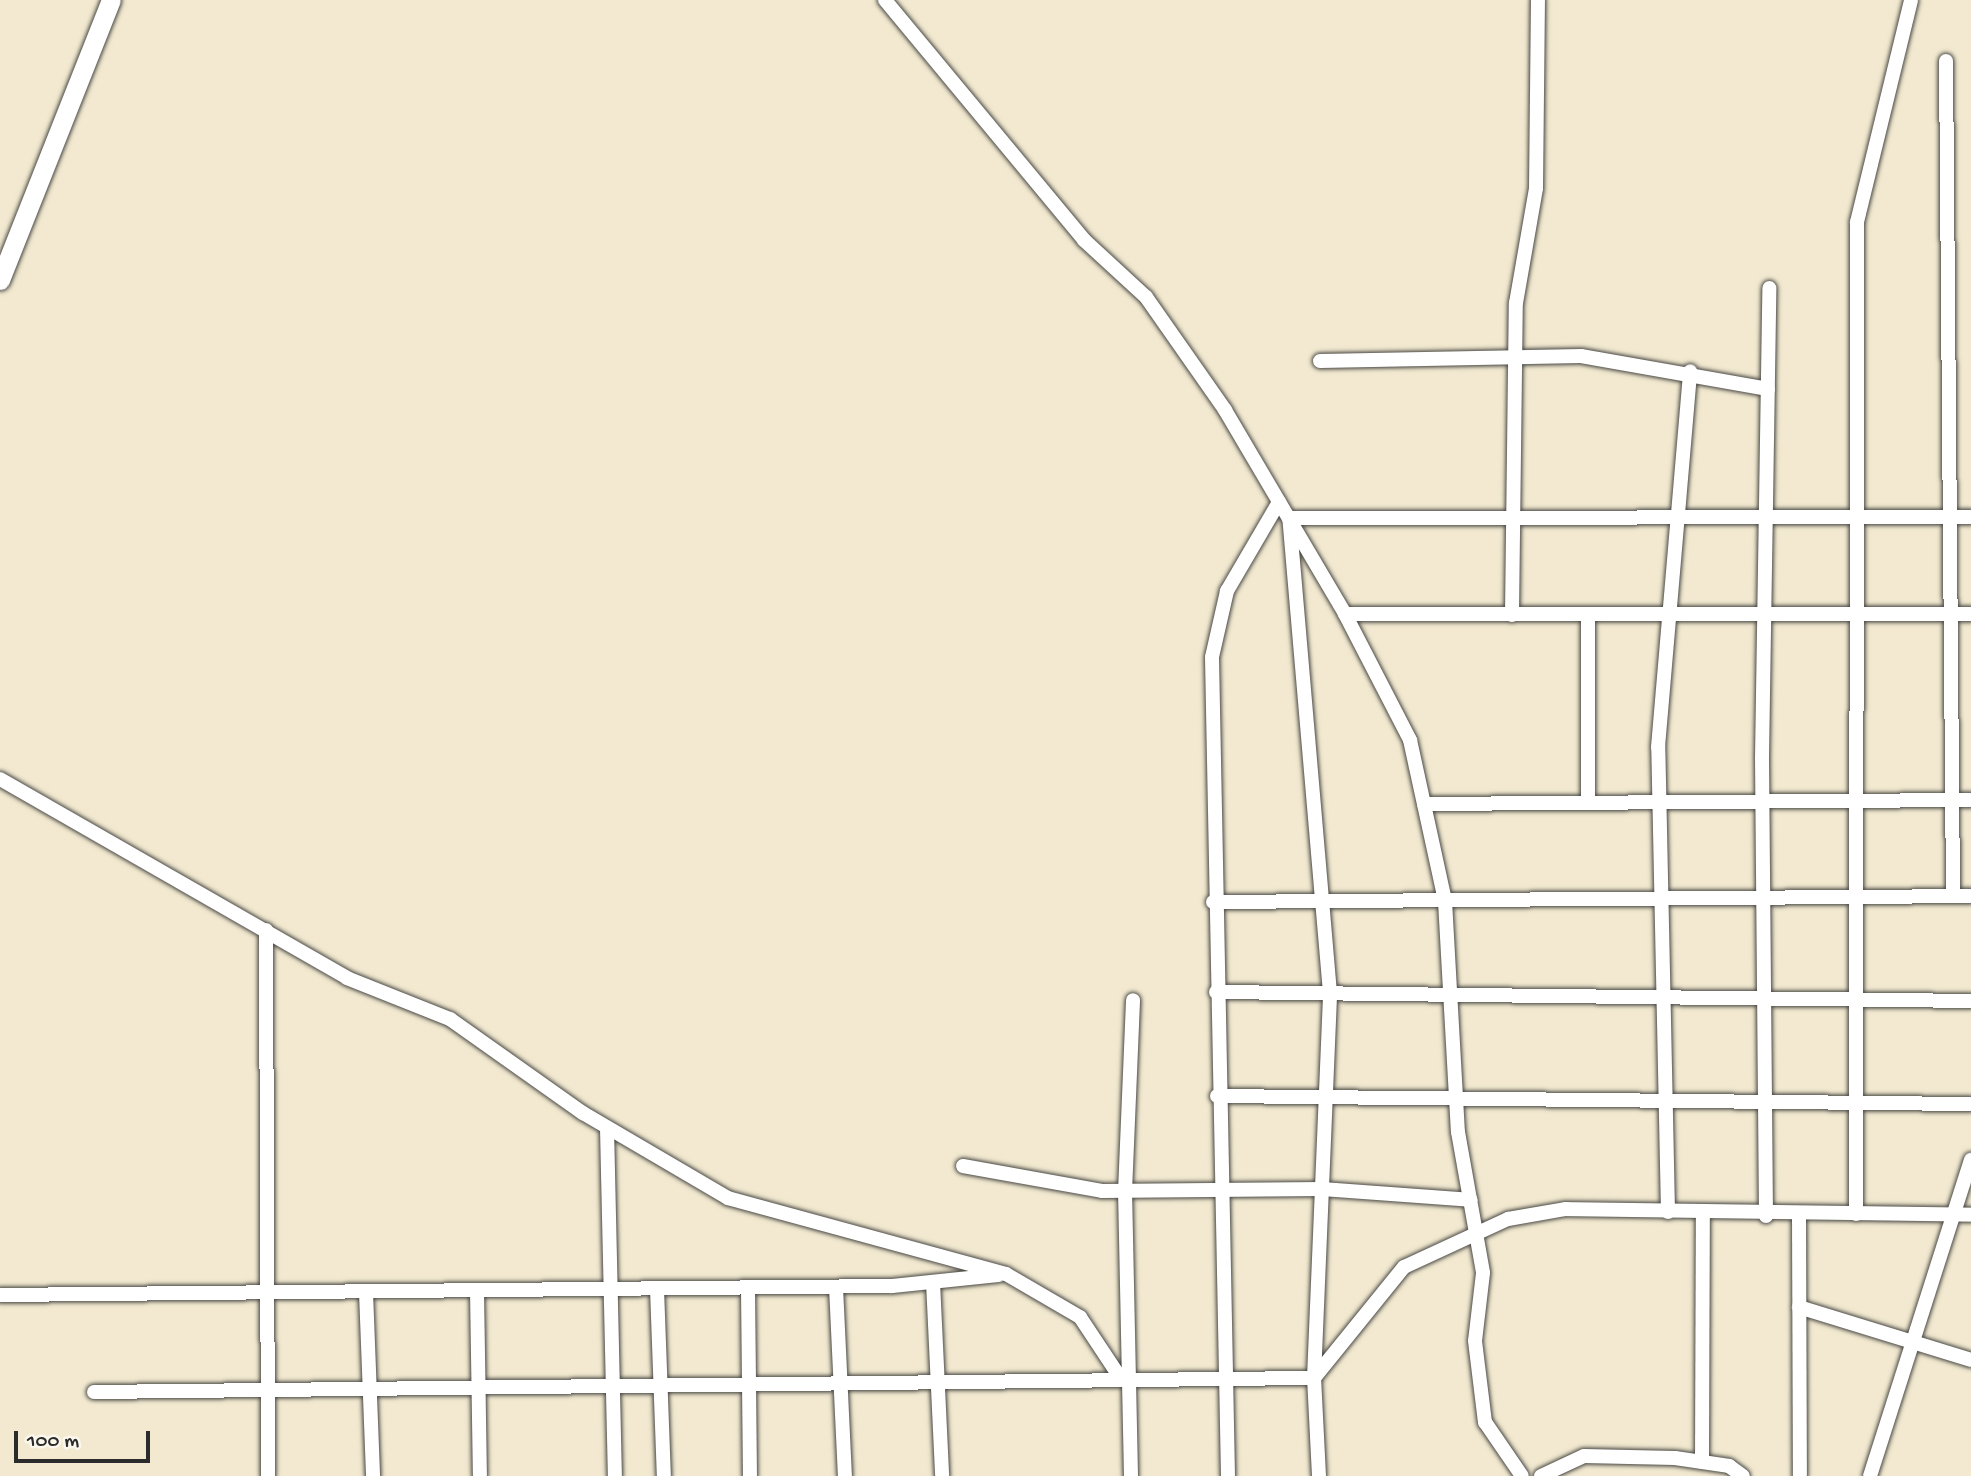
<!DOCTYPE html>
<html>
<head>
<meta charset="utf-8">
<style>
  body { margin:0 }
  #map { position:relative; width:1971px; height:1476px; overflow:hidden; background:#f2e9d0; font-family:"Gochi Hand",sans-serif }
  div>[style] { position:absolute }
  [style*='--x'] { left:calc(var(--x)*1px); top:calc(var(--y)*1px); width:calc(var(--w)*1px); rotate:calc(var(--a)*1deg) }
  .roads { filter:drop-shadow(0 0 2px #494844) drop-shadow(0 0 2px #494844) }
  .minor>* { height:14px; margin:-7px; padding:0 7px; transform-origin:7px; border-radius:7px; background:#fff }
  .highway>* { height:19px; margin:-9.5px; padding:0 9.5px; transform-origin:9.5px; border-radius:9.5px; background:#fff }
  span { translate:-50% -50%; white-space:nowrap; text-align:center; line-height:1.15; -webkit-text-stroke:5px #fbf7ec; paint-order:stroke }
  .scale { position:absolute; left:14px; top:1431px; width:136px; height:32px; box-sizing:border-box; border:4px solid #2b2b2b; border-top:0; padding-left:9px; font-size:21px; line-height:24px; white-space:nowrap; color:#2b2b2b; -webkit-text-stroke:5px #fbf7ec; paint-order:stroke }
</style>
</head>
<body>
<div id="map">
  <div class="roads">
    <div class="minor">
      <div style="--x:885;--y:0;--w:312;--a:50.3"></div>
      <div style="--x:1084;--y:240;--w:84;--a:42.6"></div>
      <div style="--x:1146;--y:297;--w:138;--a:55"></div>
      <div style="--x:1225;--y:410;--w:237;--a:59.5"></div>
      <div style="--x:1345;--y:614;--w:142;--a:62.7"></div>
      <div style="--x:1410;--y:740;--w:165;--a:77.7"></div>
      <div style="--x:1445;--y:901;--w:231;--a:86.8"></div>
      <div style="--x:1458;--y:1132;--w:143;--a:79.9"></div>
      <div style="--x:1483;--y:1273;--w:68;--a:96.7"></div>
      <div style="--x:1475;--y:1341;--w:82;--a:83"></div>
      <div style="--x:1485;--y:1422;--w:65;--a:55.6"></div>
      <div style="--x:1946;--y:61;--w:835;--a:89.52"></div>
      <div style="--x:1320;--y:361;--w:261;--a:-1.1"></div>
      <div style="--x:1581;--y:356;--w:190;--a:10"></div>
      <div style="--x:1345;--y:614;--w:626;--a:0"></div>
      <div style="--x:1512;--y:615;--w:312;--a:-89.3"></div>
      <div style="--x:1516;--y:303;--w:117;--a:-80.1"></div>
      <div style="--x:1536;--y:188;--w:188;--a:-89.4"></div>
      <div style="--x:0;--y:779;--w:400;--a:29.8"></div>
      <div style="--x:347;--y:978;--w:111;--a:21.7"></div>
      <div style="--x:450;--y:1019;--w:163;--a:35.3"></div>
      <div style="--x:583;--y:1113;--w:168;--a:30.4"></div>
      <div style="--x:728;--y:1198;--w:288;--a:15.3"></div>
      <div style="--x:1006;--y:1274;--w:86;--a:30.2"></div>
      <div style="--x:1080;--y:1317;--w:74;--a:56.5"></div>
      <div style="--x:1588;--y:803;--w:188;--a:-90"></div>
      <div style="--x:1424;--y:804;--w:547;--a:-0.42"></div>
      <div style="--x:1213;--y:902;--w:758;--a:-0.45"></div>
      <div style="--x:266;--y:930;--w:546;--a:89.79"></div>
      <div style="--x:1216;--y:992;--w:755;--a:0.68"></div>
      <div style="--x:1217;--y:1096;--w:754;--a:0.61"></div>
      <div style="--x:607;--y:1128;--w:348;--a:88.7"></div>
      <div style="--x:963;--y:1166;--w:141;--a:10.2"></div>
      <div style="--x:1102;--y:1191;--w:220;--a:-0.5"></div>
      <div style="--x:1322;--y:1189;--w:149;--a:4.2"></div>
      <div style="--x:1668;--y:1212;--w:465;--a:-91.2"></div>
      <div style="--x:1658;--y:747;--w:377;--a:-85.1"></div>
      <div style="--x:1856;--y:1214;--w:992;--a:-89.94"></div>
      <div style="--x:1857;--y:222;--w:228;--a:-76.3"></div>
      <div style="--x:1799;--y:1215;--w:261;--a:89.8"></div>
      <div style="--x:1766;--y:1216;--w:458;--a:-90.5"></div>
      <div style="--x:1762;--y:758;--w:470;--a:-89.1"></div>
      <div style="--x:933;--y:1282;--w:194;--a:87.3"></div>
      <div style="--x:836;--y:1287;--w:189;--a:87.3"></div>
      <div style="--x:748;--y:1288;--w:188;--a:89.4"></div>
      <div style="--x:657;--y:1289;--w:187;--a:87.9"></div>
      <div style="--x:477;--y:1291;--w:185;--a:89.1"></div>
      <div style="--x:366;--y:1292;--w:184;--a:87.8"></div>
      <div style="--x:0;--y:1295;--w:892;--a:-0.58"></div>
      <div style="--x:892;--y:1286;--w:107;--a:-5.9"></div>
      <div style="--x:1799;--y:1307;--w:180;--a:17.1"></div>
      <div style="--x:94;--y:1392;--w:1220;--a:-0.66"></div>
      <div style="--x:1314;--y:1378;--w:143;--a:-51"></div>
      <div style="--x:1404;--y:1267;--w:115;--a:-24.8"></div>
      <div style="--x:1508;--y:1219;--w:59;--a:-9.8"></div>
      <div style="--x:1566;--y:1209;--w:405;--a:0.8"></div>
      <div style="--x:1702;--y:1462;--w:249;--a:-89.8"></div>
      <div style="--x:1131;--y:1476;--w:284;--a:-91.2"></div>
      <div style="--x:1125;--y:1192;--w:192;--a:-87.6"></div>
      <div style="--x:1228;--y:1476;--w:819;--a:-91.12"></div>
      <div style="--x:1212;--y:657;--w:68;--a:-77.2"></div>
      <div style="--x:1227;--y:591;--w:103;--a:-59.7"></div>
      <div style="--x:1319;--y:1476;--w:98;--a:-92.9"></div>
      <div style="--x:1314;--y:1378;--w:385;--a:-87.6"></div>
      <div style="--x:1330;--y:993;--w:477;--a:-94.9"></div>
      <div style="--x:1289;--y:518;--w:682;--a:-0.08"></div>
      <div style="--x:1541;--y:1476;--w:47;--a:-24.9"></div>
      <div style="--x:1584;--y:1456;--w:91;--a:1.3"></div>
      <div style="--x:1675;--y:1458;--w:55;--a:8.4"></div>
      <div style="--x:1729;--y:1466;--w:17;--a:36"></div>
      <div style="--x:1870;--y:1476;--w:332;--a:-72.3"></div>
    </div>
    <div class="highway">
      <div style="--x:0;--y:280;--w:301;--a:-68.4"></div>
    </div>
  </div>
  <div class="scale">100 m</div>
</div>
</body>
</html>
